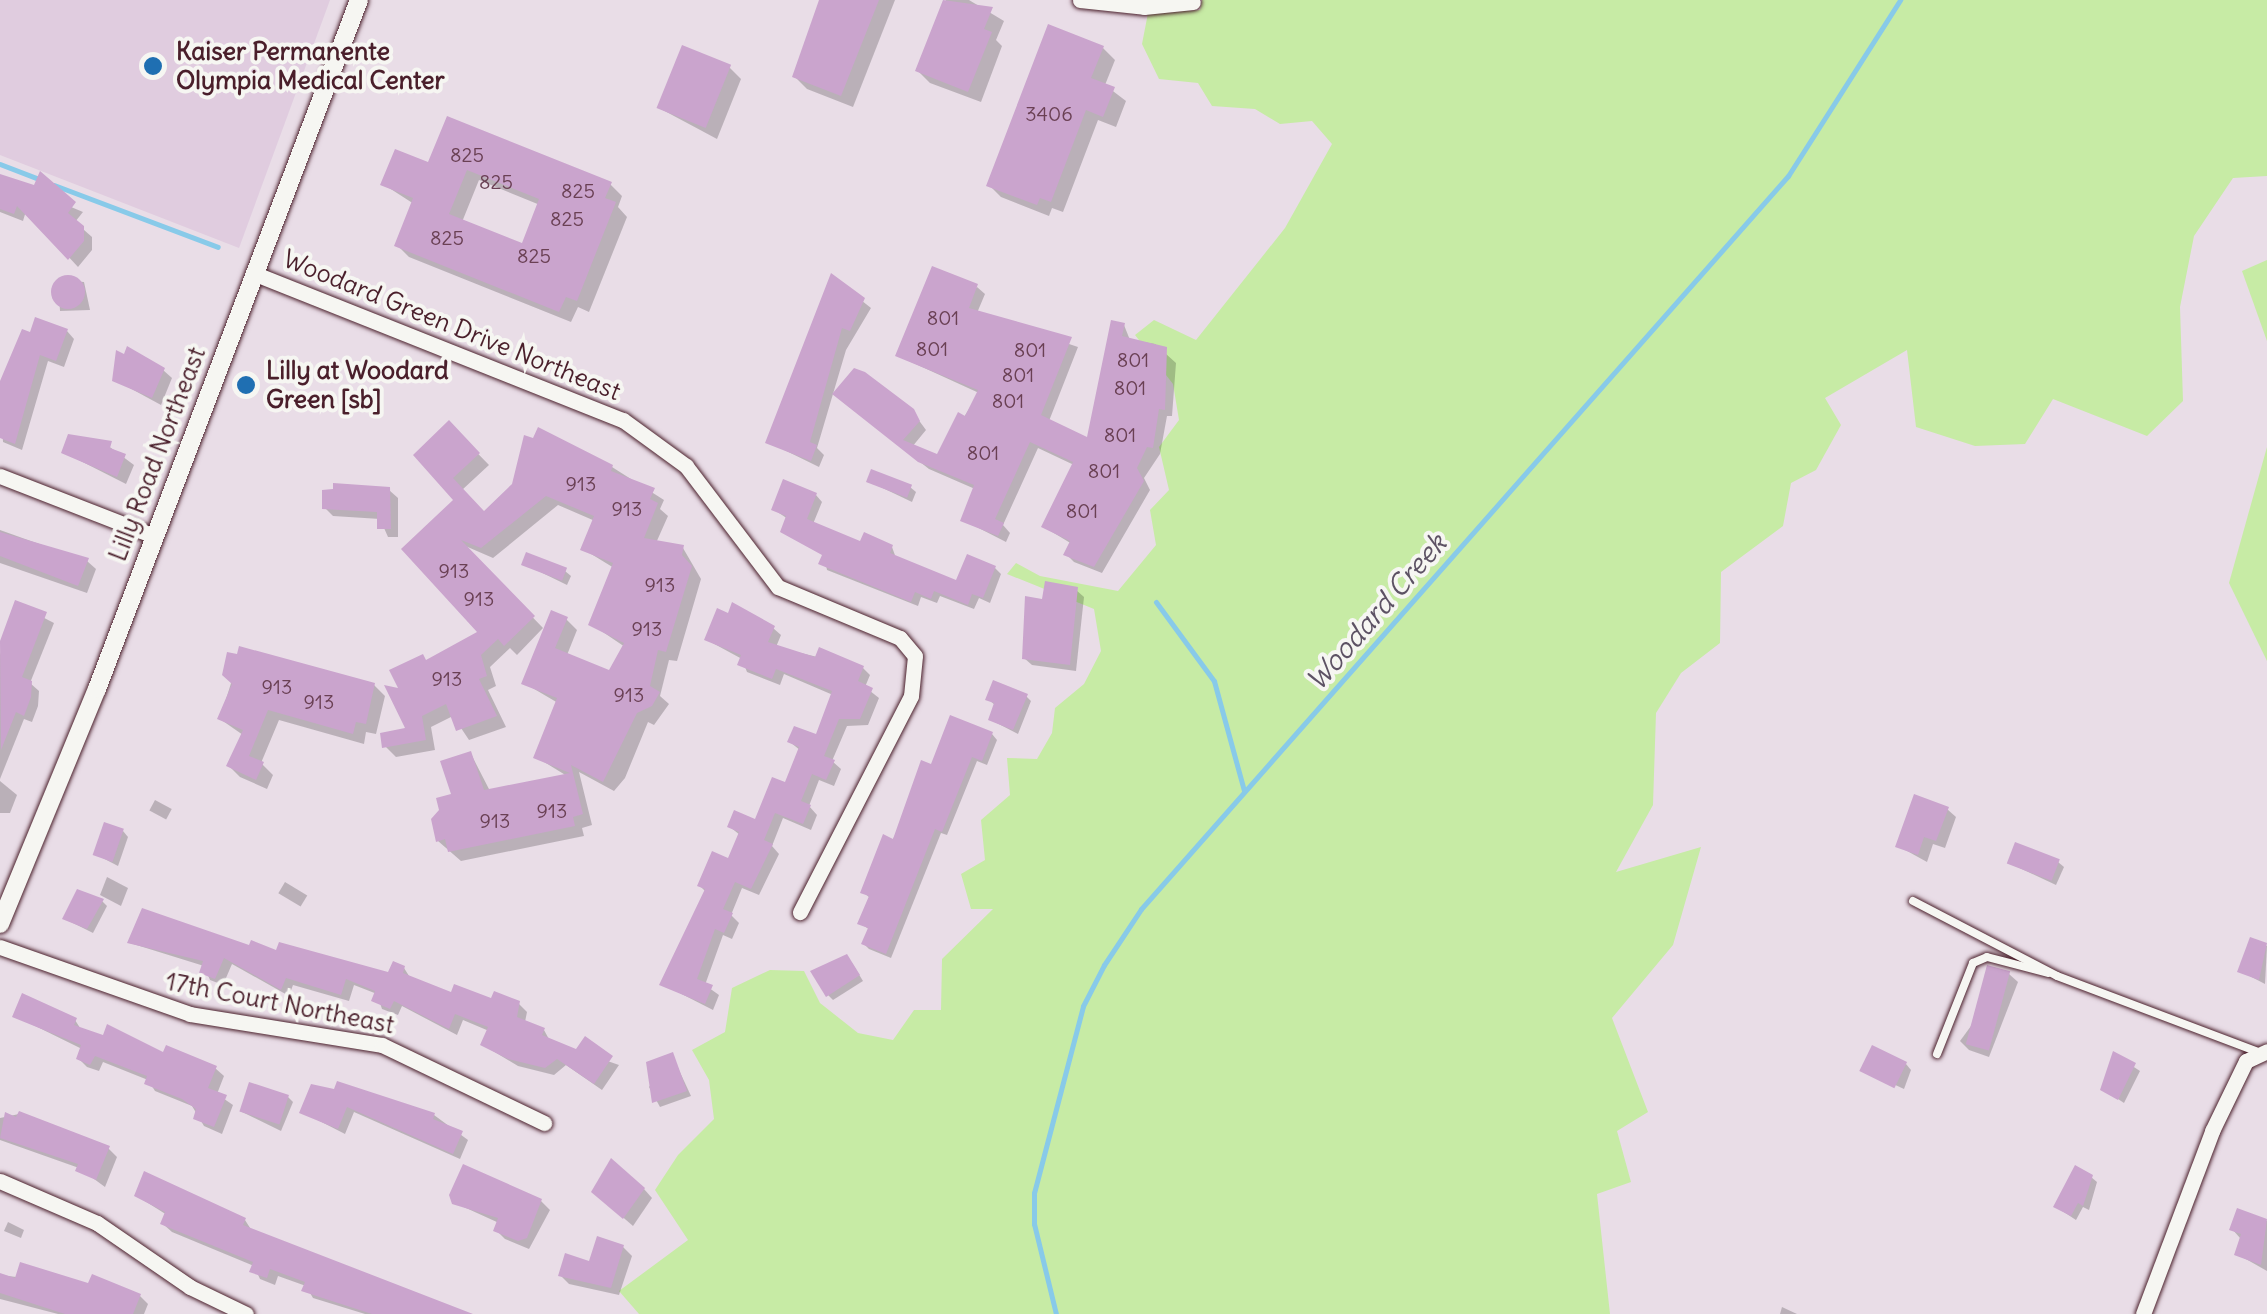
<!DOCTYPE html>
<html>
<head>
<meta charset="utf-8">
<style>
  body { margin:0 }
  #map { position:relative; width:2267px; height:1314px; overflow:hidden; background:#e9dde7; font-family:Delius,sans-serif }
  div>[style] { position:absolute }
  [style*='--x'] { left:calc(var(--x)*1px); top:calc(var(--y)*1px); width:calc(var(--w)*1px); rotate:calc(var(--a)*1deg) }
  .built>* { inset:0; background:#e0ccdf }
  .green>* { inset:0; background:#c7eba5 }
  .shadow>* { inset:0; background:#0003; transform-origin:0 0 }
  .stream>* { height:5px; margin:-2.5px; padding:0 2.5px; transform-origin:2.5px; border-radius:2.5px; background:#88cae9 }
  .building>* { inset:0; background:#caa4cd; transform-origin:0 0 }
  .round { border-radius:50% }
  .roads { filter:drop-shadow(0 0 2px #4a1f2b) drop-shadow(0 0 2px #4a1f2b) }
  .service>* { height:8px; margin:-4px; padding:0 4px; transform-origin:4px; border-radius:4px; background:#f6f6f2 }
  .minor>* { height:15px; margin:-7.5px; padding:0 7.5px; transform-origin:7.5px; border-radius:7.5px; background:#f6f6f2 }
  .tertiary>* { height:18px; margin:-9px; padding:0 9px; transform-origin:9px; border-radius:9px; background:#f6f6f2 }
  .dots>* { width:28px; height:28px; translate:-50% -50%; box-sizing:border-box; border:5px solid #f6f6f2; border-radius:50% }
  span { translate:-50% -50%; white-space:nowrap; text-align:center; line-height:1.15; -webkit-text-stroke:8px #f6f6f2; paint-order:stroke }
  .number-label { font-size:20px; color:#6a4054 }
  .number-label span { -webkit-text-stroke-width:0 }
  .poi-label { font-size:25px; color:#4a1f2b; font-weight:700 }
  .left { translate:0 -50%; text-align:left }
  .street-label { font-size:25px; color:#4a1f2b }
  .water-label { font-size:28px; color:#5d5264; font-style:italic }
</style>
</head>
<body>
<div id="map">
  <div class="built">
    <div style="clip-path:polygon(0 0,330px 0,239px 248px,0 155px)"></div>
  </div>
  <div class="green">
    <div style="clip-path:polygon(1202px 0,2267px 0,2267px 176px,2233px 178px,2194px 236px,2180px 307px,2183px 401px,2147px 436px,2053px 399px,2025px 444px,1975px 446px,1916px 427px,1907px 350px,1825px 398px,1841px 425px,1816px 470px,1791px 483px,1783px 526px,1721px 572px,1720px 643px,1681px 673px,1656px 713px,1653px 805px,1616px 872px,1701px 847px,1673px 945px,1612px 1018px,1648px 1112px,1617px 1131px,1631px 1182px,1597px 1194px,1610px 1314px,639px 1314px,619px 1291px,688px 1240px,655px 1190px,678px 1155px,714px 1119px,709px 1080px,692px 1050px,725px 1032px,732px 988px,770px 970px,804px 971px,820px 1003px,858px 1033px,893px 1040px,914px 1010px,941px 1010px,942px 959px,993px 909px,971px 909px,961px 874px,985px 860px,981px 820px,1010px 795px,1007px 758px,1037px 759px,1052px 733px,1055px 708px,1084px 684px,1101px 651px,1094px 609px,1007px 574px,1016px 563px,1040px 576px,1118px 591px,1156px 545px,1150px 510px,1169px 490px,1159px 447px,1179px 420px,1173px 384px,1135px 335px,1154px 320px,1196px 340px,1285px 228px,1332px 144px,1312px 121px,1280px 124px,1255px 109px,1212px 106px,1198px 83px,1159px 79px,1142px 44px,1148px 13px,1200px 10px)"></div>
    <div style="clip-path:polygon(2267px 260px,2267px 341px,2242px 271px)"></div>
    <div style="clip-path:polygon(2267px 447px,2267px 661px,2229px 583px)"></div>
  </div>
  <div class="shadow">
    <div style="clip-path:polygon(823px 0,895px 0,853px 107px,807px 89px,795px 77px)"></div>
    <div style="clip-path:polygon(946px 0,969px 0,1004px 21px,996px 40px,1002px 46px,981px 102px,930px 83px,918px 71px)"></div>
    <div style="clip-path:polygon(1103px 48px,1115px 60px,1105px 85px,1126px 101px,1116px 127px,1098px 120px,1063px 212px,1052px 208px,1049px 216px,1001px 197px,989px 185px)"></div>
    <div style="clip-path:polygon(729px 67px,741px 79px,717px 139px,659px 108px)"></div>
    <div style="clip-path:polygon(evenodd,430px 166px,610px 184px,622px 196px,618px 207px,627px 217px,589px 312px,578px 307px,571px 322px,409px 257px,397px 245px,414px 204px,383px 184px,430px 166px,479px 180px,540px 205px,523px 246px,462px 222px,479px 180px)"></div>
    <div style="clip-path:polygon(0 177px,83px 212px,75px 222px,92px 237px,92px 250px,78px 267px,26px 211px,23px 221px,0 212px)"></div>
    <div style="clip-path:polygon(832px 277px,871px 308px,846px 350px,817px 448px,824px 455px,819px 467px,768px 442px)"></div>
    <div style="clip-path:polygon(58px 280px,84px 282px,90px 310px,60px 311px)"></div>
    <div style="clip-path:polygon(977px 287px,985px 294px,977px 313px,1078px 347px,1049px 421px,1089px 441px,1124px 325px,1130px 340px,1155px 344px,1176px 363px,1172px 416px,1167px 416px,1160px 454px,1144px 478px,1150px 490px,1102px 573px,1074px 562px,1066px 554px,1072px 544px,1044px 527px,1074px 465px,1038px 448px,1003px 525px,1010px 533px,1006px 542px,963px 520px,975px 489px,929px 469px,843px 402px,912px 411px,926px 430px,912px 447px,939px 457px,979px 393px,898px 356px)"></div>
    <div style="clip-path:polygon(67px 331px,74px 339px,64px 367px,48px 361px,22px 450px,3px 442px,0 390px,32px 335px)"></div>
    <div style="clip-path:polygon(163px 370px,172px 378px,161px 405px,115px 380px)"></div>
    <div style="clip-path:polygon(449px 424px,489px 465px,462px 490px,484px 514px,612px 467px,664px 500px,660px 509px,668px 516px,656px 543px,683px 548px,701px 579px,677px 661px,669px 660px,660px 696px,669px 704px,654px 725px,648px 722px,625px 778px,614px 791px,579px 772px,592px 825px,582px 828px,584px 836px,461px 861px,438px 841px,471px 754px,490px 791px,567px 776px,536px 757px,558px 703px,524px 683px,566px 619px,577px 630px,567px 655px,611px 673px,625px 647px,591px 624px,614px 568px,583px 549px,595px 521px,558px 505px,493px 558px,463px 545px,543px 628px,517px 655px,510px 648px,490px 667px,496px 686px,488px 690px,506px 727px,469px 740px,453px 716px,431px 727px,435px 750px,396px 757px,385px 746px,409px 730px,403px 692px,427px 662px,481px 633px,405px 550px,456px 500px,416px 455px)"></div>
    <div style="clip-path:polygon(99px 439px,134px 465px,126px 484px,63px 452px,96px 446px)"></div>
    <div style="clip-path:polygon(868px 481px,910px 487px,916px 492px,912px 502px)"></div>
    <div style="clip-path:polygon(389px 490px,398px 498px,398px 537px,388px 537px,380px 519px,333px 516px,325px 508px)"></div>
    <div style="clip-path:polygon(816px 495px,822px 502px,813px 524px,861px 544px,892px 547px,896px 558px,958px 583px,995px 568px,1001px 574px,990px 603px,979px 598px,974px 609px,940px 596px,937px 603px,921px 597px,918px 606px,827px 570px,824px 555px,783px 532px,788px 519px,773px 509px)"></div>
    <div style="clip-path:polygon(0 530px,87px 561px,96px 569px,87px 593px,0 563px)"></div>
    <div style="clip-path:polygon(524px 564px,565px 571px,571px 576px,567px 585px)"></div>
    <div style="clip-path:polygon(1076px 590px,1084px 597px,1076px 671px,1032px 665px,1024px 658px,1044px 602px)"></div>
    <div style="clip-path:polygon(17px 604px,54px 623px,30px 683px,39px 691px,38px 706px,32px 722px,24px 719px,0 779px,0 655px)"></div>
    <div style="clip-path:polygon(773px 628px,781px 635px,776px 647px,863px 668px,870px 675px,865px 687px,879px 698px,868px 725px,847px 726px,832px 761px,841px 769px,834px 786px,819px 780px,809px 806px,817px 815px,811px 830px,783px 818px,772px 846px,779px 854px,759px 895px,742px 888px,731px 915px,739px 923px,732px 939px,723px 935px,705px 985px,719px 995px,713px 1010px,662px 984px,706px 892px,700px 886px,730px 861px,740px 835px,730px 827px,757px 822px,787px 785px,801px 751px,790px 742px,818px 737px,833px 695px,784px 674px,780px 685px,747px 672px,742px 659px,707px 640px)"></div>
    <div style="clip-path:polygon(239px 657px,374px 685px,385px 696px,376px 734px,366px 732px,364px 744px,279px 720px,261px 763px,273px 775px,267px 789px,240px 777px,229px 766px,243px 735px,220px 719px)"></div>
    <div style="clip-path:polygon(1026px 696px,1031px 701px,1018px 734px,991px 720px,996px 706px,988px 699px)"></div>
    <div style="clip-path:polygon(992px 734px,997px 740px,987px 765px,977px 761px,947px 835px,941px 833px,891px 958px,869px 949px,864px 944px,870px 930px,860px 923px,870px 898px,863px 892px,933px 768px)"></div>
    <div style="clip-path:polygon(0 781px,17px 795px,10px 813px,0 813px)"></div>
    <div style="left:155px;top:800px;width:19px;height:12px;rotate:28deg"></div>
    <div style="clip-path:polygon(1947px 809px,1956px 817px,1945px 848px,1933px 844px,1927px 862px,1898px 846px)"></div>
    <div style="clip-path:polygon(123px 831px,128px 837px,118px 866px,95px 854px)"></div>
    <div style="clip-path:polygon(2058px 862px,2064px 867px,2056px 885px,2009px 863px)"></div>
    <div style="clip-path:polygon(107px 877px,128px 888px,121px 906px,100px 895px)"></div>
    <div style="left:285px;top:882px;width:26px;height:13px;rotate:31deg"></div>
    <div style="clip-path:polygon(102px 901px,107px 906px,93px 933px,65px 919px)"></div>
    <div style="clip-path:polygon(2252px 940px,2267px 946px,2265px 984px,2240px 971px)"></div>
    <div style="clip-path:polygon(130px 943px,250px 948px,390px 975px,404px 968px,411px 979px,453px 995px,519px 1004px,527px 1012px,525px 1022px,544px 1030px,550px 1041px,619px 1065px,602px 1090px,566px 1065px,554px 1075px,518px 1066px,483px 1045px,489px 1031px,463px 1020px,457px 1035px,402px 1006px,398px 1015px,382px 1009px,377px 994px,354px 985px,349px 1001px,293px 985px,289px 996px,232px 964px,223px 985px,210px 980px,204px 966px)"></div>
    <div style="clip-path:polygon(852px 963px,863px 981px,833px 1000px,828px 995px)"></div>
    <div style="clip-path:polygon(2009px 974px,2018px 982px,1989px 1057px,1969px 1050px,1960px 1041px)"></div>
    <div style="clip-path:polygon(15px 1016px,75px 1020px,82px 1031px,215px 1068px,224px 1076px,217px 1094px,233px 1105px,222px 1134px,204px 1126px,192px 1106px,155px 1091px,148px 1080px,103px 1062px,99px 1071px,87px 1067px,79px 1059px,82px 1049px)"></div>
    <div style="clip-path:polygon(2114px 1054px,2140px 1071px,2124px 1103px,2103px 1089px)"></div>
    <div style="clip-path:polygon(672px 1055px,691px 1096px,660px 1107px,649px 1087px)"></div>
    <div style="clip-path:polygon(1906px 1064px,1911px 1070px,1904px 1089px,1865px 1071px)"></div>
    <div style="clip-path:polygon(312px 1087px,434px 1115px,468px 1140px,460px 1159px,354px 1112px,345px 1134px,302px 1112px)"></div>
    <div style="clip-path:polygon(288px 1097px,293px 1102px,281px 1131px,240px 1111px)"></div>
    <div style="clip-path:polygon(19px 1114px,108px 1148px,117px 1157px,105px 1187px,79px 1168px,0 1140px,0 1118px)"></div>
    <div style="clip-path:polygon(145px 1175px,245px 1220px,252px 1231px,470px 1314px,365px 1314px,313px 1298px,306px 1286px,278px 1276px,275px 1285px,260px 1279px,254px 1266px,172px 1232px,163px 1224px,167px 1215px,137px 1196px)"></div>
    <div style="clip-path:polygon(2091px 1177px,2097px 1182px,2089px 1210px,2083px 1207px,2076px 1220px,2056px 1207px)"></div>
    <div style="clip-path:polygon(644px 1189px,652px 1198px,633px 1226px,603px 1200px)"></div>
    <div style="clip-path:polygon(541px 1201px,550px 1210px,529px 1249px,505px 1239px,496px 1230px,499px 1223px,455px 1203px)"></div>
    <div style="clip-path:polygon(2238px 1211px,2267px 1221px,2267px 1271px,2237px 1254px,2240px 1238px,2232px 1229px)"></div>
    <div style="clip-path:polygon(8px 1222px,24px 1230px,21px 1238px,4px 1231px)"></div>
    <div style="clip-path:polygon(623px 1247px,632px 1256px,619px 1295px,569px 1284px,560px 1275px)"></div>
    <div style="clip-path:polygon(0 1275px,90px 1286px,140px 1296px,148px 1304px,144px 1314px,58px 1314px,0 1299px)"></div>
    <div style="clip-path:polygon(1782px 1307px,1797px 1314px,1780px 1314px)"></div>
  </div>
  <div class="stream">
    <div style="--x:0;--y:164;--w:42;--a:21"></div>
    <div style="--x:54;--y:185;--w:175;--a:20.7"></div>
    <div style="--x:1156;--y:602;--w:98;--a:53.7"></div>
    <div style="--x:1214;--y:681;--w:114;--a:74.7"></div>
    <div style="--x:1056;--y:1314;--w:93;--a:-103.7"></div>
    <div style="--x:1034;--y:1224;--w:31;--a:-90"></div>
    <div style="--x:1034;--y:1193;--w:193;--a:-75.3"></div>
    <div style="--x:1083;--y:1006;--w:46;--a:-62.9"></div>
    <div style="--x:1104;--y:965;--w:67;--a:-56.5"></div>
    <div style="--x:1141;--y:909;--w:978;--a:-48.57"></div>
    <div style="--x:1788;--y:176;--w:209;--a:-57.5"></div>
  </div>
  <div class="building">
    <div style="clip-path:polygon(819px 0,879px 0,841px 96px,792px 77px)"></div>
    <div style="clip-path:polygon(943px 0,993px 7px,984px 29px,992px 32px,968px 92px,915px 71px)"></div>
    <div style="clip-path:polygon(1048px 24px,1104px 46px,1091px 78px,1115px 87px,1103px 117px,1086px 110px,1051px 202px,1040px 198px,1037px 205px,986px 186px)"></div>
    <div style="left:682px;top:45px;width:53px;height:68px;rotate:22deg"></div>
    <div style="clip-path:polygon(evenodd,447px 116px,612px 182px,605px 198px,616px 202px,577px 301px,566px 297px,559px 312px,394px 246px,413px 198px,380px 185px,395px 149px,428px 162px,447px 116px,467px 170px,539px 199px,522px 243px,449px 214px,467px 170px)"></div>
    <div style="clip-path:polygon(40px 171px,76px 202px,68px 213px,84px 226px,84px 241px,68px 260px,17px 206px,14px 214px,0 209px,0 174px,34px 185px)"></div>
    <div style="clip-path:polygon(932px 266px,978px 284px,969px 308px,1072px 337px,1041px 415px,1087px 437px,1111px 320px,1125px 323px,1122px 336px,1167px 347px,1165px 410px,1159px 409px,1153px 448px,1147px 447px,1137px 468px,1144px 481px,1094px 567px,1063px 555px,1070px 541px,1041px 527px,1073px 462px,1030px 442px,995px 519px,1004px 523px,998px 536px,960px 521px,974px 485px,918px 462px,832px 394px,854px 368px,865px 372px,914px 409px,920px 421px,903px 440px,937px 454px,958px 412px,965px 416px,978px 390px,895px 356px)"></div>
    <div style="clip-path:polygon(831px 273px,865px 298px,850px 331px,842px 328px,810px 442px,817px 445px,811px 461px,765px 443px)"></div>
    <div class="round" style="left:51px;top:275px;width:34px;height:34px"></div>
    <div style="clip-path:polygon(35px 317px,68px 329px,56px 361px,40px 355px,15px 444px,0 438px,0 381px,22px 329px,30px 332px)"></div>
    <div style="clip-path:polygon(127px 346px,165px 368px,152px 398px,112px 381px,116px 350px,124px 354px)"></div>
    <div style="clip-path:polygon(449px 420px,480px 453px,453px 478px,484px 511px,512px 484px,524px 435px,533px 438px,538px 427px,613px 465px,611px 471px,655px 488px,650px 499px,658px 503px,644px 538px,684px 545px,682px 555px,692px 566px,666px 652px,658px 650px,650px 686px,660px 692px,652px 706px,637px 713px,603px 782px,571px 765px,583px 814px,573px 817px,575px 826px,448px 852px,445px 839px,436px 842px,431px 819px,439px 810px,436px 798px,451px 794px,440px 761px,471px 751px,484px 790px,570px 773px,533px 758px,557px 698px,521px 684px,551px 610px,568px 617px,555px 648px,609px 670px,624px 643px,588px 625px,613px 563px,580px 550px,594px 516px,546px 496px,481px 548px,461px 540px,535px 616px,504px 646px,498px 639px,481px 655px,487px 676px,479px 679px,497px 716px,456px 731px,446px 704px,422px 716px,426px 740px,382px 748px,380px 733px,405px 728px,384px 685px,398px 688px,389px 670px,423px 654px,426px 660px,477px 632px,401px 549px,453px 500px,413px 455px)"></div>
    <div style="clip-path:polygon(68px 434px,112px 441px,110px 448px,126px 454px,117px 477px,61px 453px)"></div>
    <div style="left:871px;top:469px;width:44px;height:14px;rotate:21deg"></div>
    <div style="clip-path:polygon(783px 479px,817px 493px,807px 519px,860px 541px,864px 532px,893px 545px,890px 553px,956px 580px,967px 554px,996px 566px,983px 598px,972px 594px,968px 605px,934px 591px,931px 599px,915px 592px,911px 602px,818px 564px,822px 555px,780px 532px,786px 516px,771px 510px)"></div>
    <div style="clip-path:polygon(333px 483px,390px 487px,391px 529px,377px 529px,377px 512px,322px 509px,322px 490px,333px 489px)"></div>
    <div style="clip-path:polygon(0 532px,89px 558px,78px 586px,0 556px)"></div>
    <div style="left:526px;top:552px;width:44px;height:14px;rotate:21deg"></div>
    <div style="clip-path:polygon(1045px 581px,1078px 587px,1070px 665px,1022px 659px,1025px 596px,1042px 599px)"></div>
    <div style="clip-path:polygon(15px 600px,47px 612px,22px 677px,32px 681px,31px 697px,24px 716px,16px 712px,1px 750px,0 641px)"></div>
    <div style="clip-path:polygon(732px 602px,775px 626px,768px 642px,815px 657px,819px 647px,864px 666px,858px 681px,873px 688px,860px 719px,839px 719px,824px 756px,835px 760px,826px 780px,812px 774px,801px 801px,811px 805px,803px 824px,775px 813px,764px 840px,773px 844px,751px 889px,735px 882px,723px 909px,733px 913px,724px 933px,715px 929px,697px 979px,713px 985px,705px 1004px,659px 985px,705px 889px,697px 886px,712px 851px,728px 858px,739px 832px,727px 827px,734px 810px,755px 819px,772px 777px,785px 782px,799px 747px,787px 742px,794px 726px,816px 734px,832px 691px,776px 669px,772px 679px,737px 665px,741px 655px,704px 640px,717px 608px,728px 613px)"></div>
    <div style="clip-path:polygon(239px 646px,375px 683px,366px 724px,356px 722px,353px 734px,268px 710px,249px 756px,264px 762px,256px 780px,226px 766px,243px 730px,217px 719px,232px 684px,222px 675px,227px 652px,237px 654px)"></div>
    <div style="clip-path:polygon(993px 680px,1028px 694px,1013px 730px,988px 720px,994px 703px,985px 700px)"></div>
    <div style="clip-path:polygon(950px 715px,993px 732px,982px 761px,972px 757px,942px 832px,935px 829px,886px 954px,861px 944px,868px 928px,857px 924px,869px 896px,860px 893px,883px 834px,893px 839px,921px 760px,931px 764px)"></div>
    <div style="clip-path:polygon(1914px 794px,1949px 807px,1936px 841px,1924px 837px,1918px 855px,1895px 847px)"></div>
    <div style="left:104px;top:822px;width:21px;height:35px;rotate:19deg"></div>
    <div style="left:2015px;top:842px;width:48px;height:23px;rotate:21deg"></div>
    <div style="clip-path:polygon(77px 889px,104px 899px,87px 929px,62px 919px)"></div>
    <div style="clip-path:polygon(142px 908px,249px 945px,251px 940px,276px 950px,279px 942px,388px 972px,393px 961px,405px 966px,403px 973px,451px 992px,454px 984px,491px 998px,494px 991px,520px 1001px,517px 1017px,545px 1028px,542px 1035px,576px 1049px,585px 1036px,613px 1056px,594px 1084px,557px 1059px,545px 1068px,508px 1059px,480px 1045px,488px 1027px,455px 1014px,449px 1029px,394px 1001px,390px 1009px,371px 1001px,375px 991px,346px 979px,341px 995px,286px 978px,281px 990px,224px 958px,215px 979px,199px 973px,203px 961px,127px 943px)"></div>
    <div style="clip-path:polygon(2250px 937px,2267px 943px,2259px 980px,2237px 972px)"></div>
    <div style="clip-path:polygon(847px 954px,860px 975px,826px 997px,810px 971px)"></div>
    <div style="left:1987px;top:965px;width:24px;height:82px;rotate:15deg"></div>
    <div style="clip-path:polygon(22px 993px,77px 1018px,74px 1025px,103px 1035px,107px 1024px,163px 1052px,166px 1045px,217px 1066px,208px 1088px,227px 1095px,214px 1127px,193px 1119px,196px 1109px,182px 1099px,144px 1084px,147px 1076px,95px 1056px,90px 1065px,76px 1059px,81px 1045px,12px 1017px)"></div>
    <div style="left:1872px;top:1045px;width:39px;height:29px;rotate:26deg"></div>
    <div style="clip-path:polygon(2113px 1051px,2136px 1063px,2118px 1100px,2100px 1090px)"></div>
    <div style="clip-path:polygon(673px 1052px,687px 1091px,652px 1103px,646px 1062px)"></div>
    <div style="clip-path:polygon(337px 1081px,435px 1113px,433px 1119px,463px 1131px,453px 1154px,347px 1107px,338px 1129px,299px 1113px,311px 1084px,334px 1089px)"></div>
    <div style="left:249px;top:1082px;width:42px;height:31px;rotate:18deg"></div>
    <div style="clip-path:polygon(19px 1111px,110px 1146px,96px 1180px,75px 1171px,78px 1164px,0 1138px,5px 1112px,16px 1117px)"></div>
    <div style="clip-path:polygon(611px 1158px,645px 1188px,623px 1219px,591px 1192px)"></div>
    <div style="clip-path:polygon(463px 1164px,542px 1199px,527px 1238px,518px 1241px,493px 1231px,498px 1218px,452px 1204px,449px 1195px)"></div>
    <div style="clip-path:polygon(2075px 1165px,2093px 1175px,2083px 1206px,2078px 1203px,2071px 1216px,2053px 1207px)"></div>
    <div style="clip-path:polygon(144px 1171px,246px 1218px,243px 1225px,473px 1314px,372px 1314px,301px 1291px,305px 1282px,270px 1269px,267px 1278px,249px 1272px,253px 1262px,160px 1224px,165px 1212px,134px 1196px)"></div>
    <div style="clip-path:polygon(2237px 1208px,2267px 1219px,2261px 1265px,2234px 1255px,2241px 1234px,2229px 1230px)"></div>
    <div style="clip-path:polygon(597px 1236px,624px 1245px,611px 1288px,558px 1276px,565px 1253px,589px 1261px)"></div>
    <div style="clip-path:polygon(20px 1262px,88px 1283px,92px 1274px,141px 1294px,133px 1314px,65px 1314px,0 1293px,0 1273px,15px 1278px)"></div>
  </div>
  <div class="roads">
    <div class="service">
      <div style="--x:1913;--y:901;--w:162;--a:27.5"></div>
      <div style="--x:2057;--y:976;--w:213;--a:20.7"></div>
      <div style="--x:1937;--y:1054;--w:98;--a:-68.4"></div>
      <div style="--x:1973;--y:963;--w:15;--a:-23"></div>
      <div style="--x:1987;--y:957;--w:63;--a:14.7"></div>
    </div>
    <div class="minor">
      <div style="--x:1080;--y:0;--w:64;--a:6.2"></div>
      <div style="--x:1144;--y:7;--w:49;--a:-5.8"></div>
      <div style="--x:253;--y:273;--w:398;--a:21.7"></div>
      <div style="--x:623;--y:420;--w:78;--a:36.1"></div>
      <div style="--x:686;--y:466;--w:152;--a:52.8"></div>
      <div style="--x:778;--y:587;--w:132;--a:22.7"></div>
      <div style="--x:900;--y:638;--w:23;--a:50"></div>
      <div style="--x:915;--y:656;--w:40;--a:95.7"></div>
      <div style="--x:911;--y:696;--w:243;--a:117.2"></div>
      <div style="--x:0;--y:476;--w:162;--a:21.3"></div>
      <div style="--x:0;--y:947;--w:201;--a:19.4"></div>
      <div style="--x:190;--y:1014;--w:194;--a:9.2"></div>
      <div style="--x:382;--y:1045;--w:180;--a:25.7"></div>
      <div style="--x:0;--y:1181;--w:106;--a:23.4"></div>
      <div style="--x:97;--y:1223;--w:113;--a:34.5"></div>
      <div style="--x:190;--y:1287;--w:62;--a:25.7"></div>
      <div style="--x:2143;--y:1314;--w:196;--a:-69.3"></div>
      <div style="--x:2212;--y:1131;--w:78;--a:-64.1"></div>
      <div style="--x:2246;--y:1061;--w:23;--a:-25"></div>
    </div>
    <div class="tertiary">
      <div style="--x:0;--y:924;--w:254;--a:-67.6"></div>
      <div style="--x:97;--y:689;--w:737;--a:-69.18"></div>
    </div>
  </div>
  <div class="dots">
    <div style="left:153px;top:66px;background:#1f6fb2"></div>
    <div style="left:246px;top:385px;background:#1f6fb2"></div>
  </div>
  <div class="number-label">
    <span style="left:1049px;top:113px">3406</span>
    <span style="left:467px;top:154px">825</span>
    <span style="left:496px;top:181px">825</span>
    <span style="left:578px;top:190px">825</span>
    <span style="left:567px;top:218px">825</span>
    <span style="left:447px;top:237px">825</span>
    <span style="left:534px;top:255px">825</span>
    <span style="left:943px;top:317px">801</span>
    <span style="left:932px;top:348px">801</span>
    <span style="left:1030px;top:349px">801</span>
    <span style="left:1133px;top:359px">801</span>
    <span style="left:1018px;top:374px">801</span>
    <span style="left:1130px;top:387px">801</span>
    <span style="left:1008px;top:400px">801</span>
    <span style="left:1120px;top:434px">801</span>
    <span style="left:983px;top:452px">801</span>
    <span style="left:1104px;top:470px">801</span>
    <span style="left:581px;top:483px">913</span>
    <span style="left:627px;top:508px">913</span>
    <span style="left:1082px;top:510px">801</span>
    <span style="left:454px;top:570px">913</span>
    <span style="left:660px;top:584px">913</span>
    <span style="left:479px;top:598px">913</span>
    <span style="left:647px;top:628px">913</span>
    <span style="left:447px;top:678px">913</span>
    <span style="left:277px;top:686px">913</span>
    <span style="left:629px;top:694px">913</span>
    <span style="left:319px;top:701px">913</span>
    <span style="left:552px;top:810px">913</span>
    <span style="left:495px;top:820px">913</span>
  </div>
  <div class="poi-label">
    <span class="left" style="left:176px;top:66px">Kaiser Permanente<br>Olympia Medical Center</span>
    <span class="left" style="left:266px;top:385px">Lilly at Woodard<br>Green [sb]</span>
  </div>
  <div class="street-label">
    <span style="left:452px;top:325px;rotate:22deg">Woodard Green Drive Northeast</span>
    <span style="left:157px;top:454px;rotate:-69deg">Lilly Road Northeast</span>
    <span style="left:280px;top:1003px;rotate:11deg">17th Court Northeast</span>
  </div>
  <div class="water-label">
    <span style="left:1376px;top:612px;rotate:-49deg">Woodard Creek</span>
  </div>
</div>
</body>
</html>
